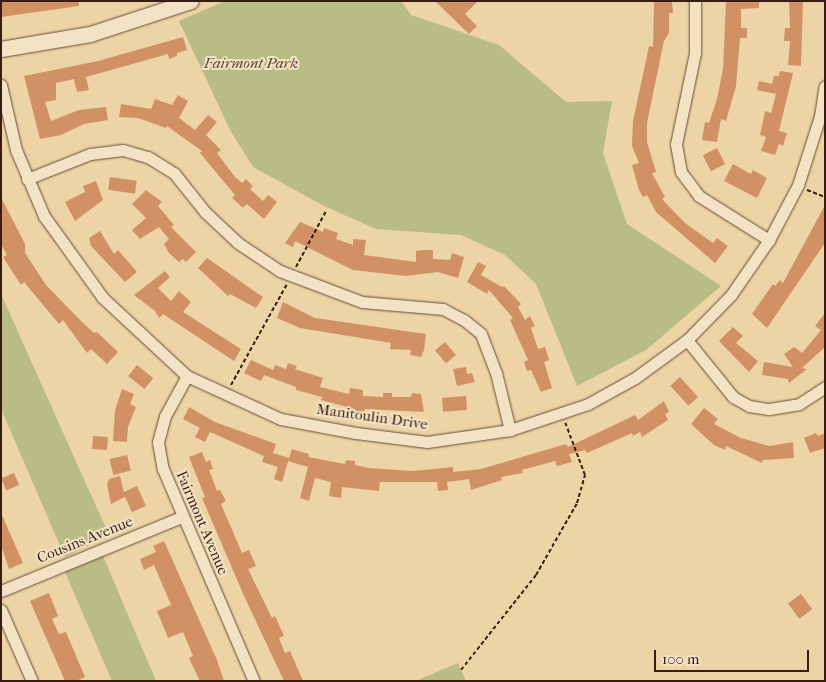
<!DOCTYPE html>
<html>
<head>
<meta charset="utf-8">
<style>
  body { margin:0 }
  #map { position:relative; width:826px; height:682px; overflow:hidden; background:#ecd4a5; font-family:"IM FELL French Canon",serif }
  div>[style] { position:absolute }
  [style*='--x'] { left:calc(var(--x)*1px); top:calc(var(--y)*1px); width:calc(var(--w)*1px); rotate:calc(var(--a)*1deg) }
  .green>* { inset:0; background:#babc85 }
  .building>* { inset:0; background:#d29165; transform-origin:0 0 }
  .path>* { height:2px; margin-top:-1px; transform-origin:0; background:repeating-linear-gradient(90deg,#371d14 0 4px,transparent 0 6.5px) }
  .roads { filter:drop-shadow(0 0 1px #644b38) drop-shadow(0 0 1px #644b38) }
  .minor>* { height:11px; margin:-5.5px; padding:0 5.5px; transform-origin:5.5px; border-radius:5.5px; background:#f3e3c4 }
  .tertiary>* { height:15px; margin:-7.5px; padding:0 7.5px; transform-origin:7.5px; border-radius:7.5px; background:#f3e3c4 }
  span { translate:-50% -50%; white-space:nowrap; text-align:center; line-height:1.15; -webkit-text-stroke:4px #f3e3c4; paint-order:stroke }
  .park-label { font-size:15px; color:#584530; font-style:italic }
  .street-label { font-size:15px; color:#371d14 }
  .frame { position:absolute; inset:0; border:2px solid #371d14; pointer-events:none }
  .scale { position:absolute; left:654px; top:650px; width:155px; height:22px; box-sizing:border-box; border:2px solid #371d14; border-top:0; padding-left:6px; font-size:15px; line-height:18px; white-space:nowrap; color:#371d14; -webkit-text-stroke:4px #f3e3c4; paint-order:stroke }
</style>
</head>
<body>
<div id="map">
  <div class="green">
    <div style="clip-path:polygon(225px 1px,401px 1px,411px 15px,499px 45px,566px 102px,612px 101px,603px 153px,627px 224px,721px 286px,646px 350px,577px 386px,536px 284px,505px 255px,461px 235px,376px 229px,324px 206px,253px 167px,230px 130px,179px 21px)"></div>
    <div style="clip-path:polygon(1px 294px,109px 535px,65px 557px,1px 409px)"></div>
    <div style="clip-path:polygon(103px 556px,156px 681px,112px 681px,65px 572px)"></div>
    <div style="clip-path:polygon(458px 663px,466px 681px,420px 681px,420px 679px)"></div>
  </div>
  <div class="building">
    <div style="clip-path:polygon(1px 1px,79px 1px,79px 6px,1px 17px)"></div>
    <div style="clip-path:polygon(435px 1px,478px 1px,465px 14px,477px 26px,469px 34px)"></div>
    <div style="clip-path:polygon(654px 1px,672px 1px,673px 13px,669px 13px,669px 33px,664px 41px,647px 123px,647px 142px,656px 172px,652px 173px,665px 197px,662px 199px,685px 223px,713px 243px,717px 238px,728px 246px,715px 263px,656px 212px,647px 195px,643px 197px,639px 190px,632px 165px,639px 163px,632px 146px,633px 121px,649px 46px,653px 47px)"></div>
    <div style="clip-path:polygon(726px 1px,759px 1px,759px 8px,741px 9px,741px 28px,747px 28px,747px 38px,740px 38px,736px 86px,726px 121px,721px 119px,717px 142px,702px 140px,705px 122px,709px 123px,717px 99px,723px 69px)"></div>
    <div style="clip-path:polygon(789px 1px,803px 1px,801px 66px,788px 65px,790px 41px,784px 41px,785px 28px,790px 28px)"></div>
    <div style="clip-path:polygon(183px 37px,187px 50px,177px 53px,177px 56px,169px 59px,168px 54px,86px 77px,89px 90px,77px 92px,74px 79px,56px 83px,56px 100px,45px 102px,51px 121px,79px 110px,106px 107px,108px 120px,84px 124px,61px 135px,40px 139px,24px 76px,98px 61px)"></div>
    <div style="clip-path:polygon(780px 71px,793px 73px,779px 131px,787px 133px,783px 146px,779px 144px,775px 155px,761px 151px,766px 137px,760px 135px,765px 111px,771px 113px,776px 94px,757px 90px,759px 81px,772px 84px,774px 76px,779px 76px)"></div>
    <div style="clip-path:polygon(178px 95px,188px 101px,179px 118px,195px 130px,208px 115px,217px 122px,206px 135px,221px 150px,217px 153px,235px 177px,242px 183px,246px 179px,253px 186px,250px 189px,263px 201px,268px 195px,277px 202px,264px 219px,247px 204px,243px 208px,232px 198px,235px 195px,200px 153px,202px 151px,167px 126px,166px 128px,138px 118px,119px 117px,121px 104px,151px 109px,155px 99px,172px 105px)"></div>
    <div style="left:717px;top:148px;width:18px;height:16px;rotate:63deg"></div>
    <div style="clip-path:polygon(733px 164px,751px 174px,753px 170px,767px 178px,757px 198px,724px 181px)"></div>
    <div style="left:110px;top:177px;width:27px;height:13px;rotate:8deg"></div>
    <div style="clip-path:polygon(96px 181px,103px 200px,75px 221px,65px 202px,85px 192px,83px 186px)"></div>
    <div style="clip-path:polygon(146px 190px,162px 202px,158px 206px,174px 225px,171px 227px,196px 252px,186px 262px,183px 259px,179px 262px,169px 253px,164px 244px,169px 239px,159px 227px,140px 239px,132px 230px,146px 218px,132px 204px)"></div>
    <div style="clip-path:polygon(1px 197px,25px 244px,25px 253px,46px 285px,82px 322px,94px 333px,97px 332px,118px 352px,107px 364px,91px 349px,87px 353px,63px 320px,59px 324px,24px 282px,21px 285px,3px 257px,7px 255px,1px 244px)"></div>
    <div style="clip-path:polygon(825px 205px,825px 243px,767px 328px,752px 314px,773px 284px,775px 286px,780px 280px,783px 283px)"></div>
    <div style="clip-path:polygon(300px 222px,323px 232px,324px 228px,338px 233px,336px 239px,353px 245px,353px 239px,366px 240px,364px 255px,416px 262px,416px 251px,424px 250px,433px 250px,433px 259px,450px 260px,452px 253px,464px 257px,458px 278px,438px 272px,406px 276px,353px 270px,295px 241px,293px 247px,285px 243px)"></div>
    <div style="clip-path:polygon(100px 231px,114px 254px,118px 250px,137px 272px,125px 282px,91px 246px,89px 238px)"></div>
    <div style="clip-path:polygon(207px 258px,263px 297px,256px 308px,230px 294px,228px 296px,198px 268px)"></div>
    <div style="clip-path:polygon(478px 262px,486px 266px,481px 275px,502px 287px,504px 286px,521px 304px,518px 307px,525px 320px,530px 316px,535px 326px,531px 328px,538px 349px,545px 347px,549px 360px,544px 362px,552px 388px,541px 392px,531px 370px,527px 371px,524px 362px,528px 360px,510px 320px,513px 318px,489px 290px,487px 294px,467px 282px)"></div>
    <div style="clip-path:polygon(165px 271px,170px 277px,158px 288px,171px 301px,179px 291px,191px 302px,183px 312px,241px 349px,234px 361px,163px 314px,159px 318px,155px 311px,134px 295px)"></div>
    <div style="clip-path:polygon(283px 302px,315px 318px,426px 334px,424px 350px,421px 357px,410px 355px,411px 350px,390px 349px,391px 343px,300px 328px,277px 318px)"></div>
    <div style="clip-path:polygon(825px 313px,825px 347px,802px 368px,807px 369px,789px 383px,788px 379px,762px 375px,764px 362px,793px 367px,784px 354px,794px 347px,802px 353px,821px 330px,815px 326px)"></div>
    <div style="clip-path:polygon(733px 327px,743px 336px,736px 343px,758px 361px,749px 372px,719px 341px)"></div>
    <div style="left:445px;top:342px;width:17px;height:13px;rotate:50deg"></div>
    <div style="clip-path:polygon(251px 360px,273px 370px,275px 365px,286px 369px,288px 363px,297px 366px,295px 369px,323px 378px,320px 387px,349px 394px,350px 388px,363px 390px,363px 396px,383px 397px,383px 393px,392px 393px,392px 397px,411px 397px,412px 393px,421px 394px,424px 412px,365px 409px,364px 415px,346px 413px,347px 407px,321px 400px,322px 397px,296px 390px,296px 387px,264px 375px,261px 381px,244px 373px)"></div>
    <div style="left:137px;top:365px;width:21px;height:14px;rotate:39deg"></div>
    <div style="clip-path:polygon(466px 367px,467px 374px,472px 373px,475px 382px,457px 386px,453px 369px)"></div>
    <div style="left:680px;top:377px;width:27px;height:13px;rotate:48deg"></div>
    <div style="clip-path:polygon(122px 389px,134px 394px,130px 404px,136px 407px,128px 427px,127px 442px,113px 441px,115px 410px)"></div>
    <div style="left:466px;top:396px;width:14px;height:24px;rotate:86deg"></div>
    <div style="clip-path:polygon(664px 401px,669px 412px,665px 414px,668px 420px,642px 437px,640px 432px,633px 436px,632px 433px,587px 453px,585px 450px,569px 454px,572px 462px,557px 466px,555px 461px,522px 470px,523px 473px,501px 477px,502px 480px,471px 490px,469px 479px,447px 482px,448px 490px,438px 491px,437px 482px,380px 482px,379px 491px,342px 487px,341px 498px,329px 496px,331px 482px,315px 478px,309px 501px,300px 498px,308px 467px,288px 461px,292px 449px,309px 454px,308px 457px,345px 464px,346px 460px,355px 461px,355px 465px,369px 468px,413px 471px,453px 467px,453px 472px,481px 469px,566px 444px,568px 447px,635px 415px,638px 420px)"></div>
    <div style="clip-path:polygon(189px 407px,215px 422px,276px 444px,273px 453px,289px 458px,282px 482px,274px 479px,278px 467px,262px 462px,264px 456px,210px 432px,205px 442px,195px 437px,200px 428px,183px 419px)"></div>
    <div style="clip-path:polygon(704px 408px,718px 419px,714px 424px,741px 438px,769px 446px,793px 442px,794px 458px,763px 460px,762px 463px,726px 446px,725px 450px,714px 445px,691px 424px)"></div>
    <div style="clip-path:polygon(816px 433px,818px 436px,825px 433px,825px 448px,810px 453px,804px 438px)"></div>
    <div style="left:93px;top:436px;width:15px;height:13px;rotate:4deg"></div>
    <div style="clip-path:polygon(202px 452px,206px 462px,210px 460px,213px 469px,209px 470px,217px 491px,220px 490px,226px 501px,221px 504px,242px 553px,249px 550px,256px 566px,248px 569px,272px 618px,275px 616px,284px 636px,279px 638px,285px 653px,290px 651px,303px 681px,284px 681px,244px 596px,202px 498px,205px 497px,189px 457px)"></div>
    <div style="left:127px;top:455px;width:16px;height:18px;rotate:76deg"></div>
    <div style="left:14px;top:473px;width:13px;height:14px;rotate:67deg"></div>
    <div style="clip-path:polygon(120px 476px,124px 492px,137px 486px,146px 506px,132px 512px,125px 497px,111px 504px,107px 484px,109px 479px)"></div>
    <div style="clip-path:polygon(1px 513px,23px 563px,9px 569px,1px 545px)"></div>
    <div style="clip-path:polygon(164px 541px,217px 660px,224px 681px,200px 681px,189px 658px,193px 656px,183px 632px,168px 638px,157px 611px,171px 605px,154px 565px,144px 570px,140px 559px,156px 552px,153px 546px)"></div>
    <div style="clip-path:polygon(49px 593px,58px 616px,52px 619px,59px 634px,66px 632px,85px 677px,76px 681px,65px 681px,30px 601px)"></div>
    <div style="left:801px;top:594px;width:19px;height:16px;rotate:54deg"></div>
  </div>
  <div class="path">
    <div style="--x:807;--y:190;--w:19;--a:21"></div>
    <div style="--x:296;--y:267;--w:64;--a:-61.8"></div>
    <div style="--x:231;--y:385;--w:115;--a:-61"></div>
    <div style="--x:461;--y:670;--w:121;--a:-51.7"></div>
    <div style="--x:536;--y:575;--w:83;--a:-60.3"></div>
    <div style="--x:577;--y:503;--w:29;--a:-74"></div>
    <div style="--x:585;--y:475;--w:57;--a:-110.7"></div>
  </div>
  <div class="roads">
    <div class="minor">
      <div style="--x:695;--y:1;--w:52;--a:90"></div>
      <div style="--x:695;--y:53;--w:93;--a:101.8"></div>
      <div style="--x:676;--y:144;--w:28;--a:80"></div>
      <div style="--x:681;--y:172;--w:30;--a:53"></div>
      <div style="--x:699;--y:196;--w:83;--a:32.2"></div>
      <div style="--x:1;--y:85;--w:67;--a:77"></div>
      <div style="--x:16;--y:150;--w:72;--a:67"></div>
      <div style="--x:44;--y:216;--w:101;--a:54.3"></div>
      <div style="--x:103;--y:298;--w:115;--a:42.9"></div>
      <div style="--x:187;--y:376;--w:103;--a:24.6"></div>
      <div style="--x:281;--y:419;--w:76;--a:10.6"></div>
      <div style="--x:356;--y:433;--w:72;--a:7.2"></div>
      <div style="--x:427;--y:442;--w:84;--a:-8.2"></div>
      <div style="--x:510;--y:430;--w:82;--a:-18.4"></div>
      <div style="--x:588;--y:404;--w:54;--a:-29"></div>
      <div style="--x:635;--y:378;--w:64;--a:-36.2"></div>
      <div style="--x:687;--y:340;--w:63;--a:-45.6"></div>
      <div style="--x:731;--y:295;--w:67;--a:-55.4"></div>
      <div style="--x:769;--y:240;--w:62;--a:-62.2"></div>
      <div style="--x:798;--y:185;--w:72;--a:-72.3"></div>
      <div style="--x:820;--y:116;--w:30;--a:-81"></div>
      <div style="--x:27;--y:179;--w:68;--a:-21.6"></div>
      <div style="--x:90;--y:154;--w:33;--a:-7"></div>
      <div style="--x:123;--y:150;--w:26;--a:16"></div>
      <div style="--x:148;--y:157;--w:31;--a:32"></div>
      <div style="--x:174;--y:173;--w:50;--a:51.5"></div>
      <div style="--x:205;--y:212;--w:45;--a:43.2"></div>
      <div style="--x:238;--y:243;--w:50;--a:33.7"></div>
      <div style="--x:280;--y:271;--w:88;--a:20.7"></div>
      <div style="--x:362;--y:302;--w:81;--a:4.9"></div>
      <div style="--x:443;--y:309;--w:24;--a:28"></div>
      <div style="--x:464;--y:320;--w:22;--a:39"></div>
      <div style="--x:481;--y:334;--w:42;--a:69"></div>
      <div style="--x:496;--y:373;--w:59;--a:76.2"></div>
      <div style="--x:687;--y:340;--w:73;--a:51.1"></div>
      <div style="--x:733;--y:397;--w:18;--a:29"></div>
      <div style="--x:749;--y:406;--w:20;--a:9"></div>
      <div style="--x:769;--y:409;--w:30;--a:-9"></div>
      <div style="--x:799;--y:404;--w:31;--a:-33"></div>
      <div style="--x:187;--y:376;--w:46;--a:118.8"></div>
      <div style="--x:165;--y:416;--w:27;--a:105"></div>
      <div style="--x:158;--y:442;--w:27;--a:80"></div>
      <div style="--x:163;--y:469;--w:231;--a:66.8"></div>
      <div style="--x:1;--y:591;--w:195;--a:-22.3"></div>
      <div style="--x:1;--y:610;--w:77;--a:66.4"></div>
    </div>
    <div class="tertiary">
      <div style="--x:1;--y:49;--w:90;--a:-9.6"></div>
      <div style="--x:90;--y:34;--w:106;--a:-18.1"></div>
    </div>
  </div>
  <div class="park-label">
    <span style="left:251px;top:64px">Fairmont Park</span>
  </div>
  <div class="street-label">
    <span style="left:372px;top:417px;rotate:8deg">Manitoulin Drive</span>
    <span style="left:202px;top:523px;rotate:67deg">Fairmont Avenue</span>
    <span style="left:85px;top:540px;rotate:-22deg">Cousins Avenue</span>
  </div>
  <div class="frame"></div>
  <div class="scale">100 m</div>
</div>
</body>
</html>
